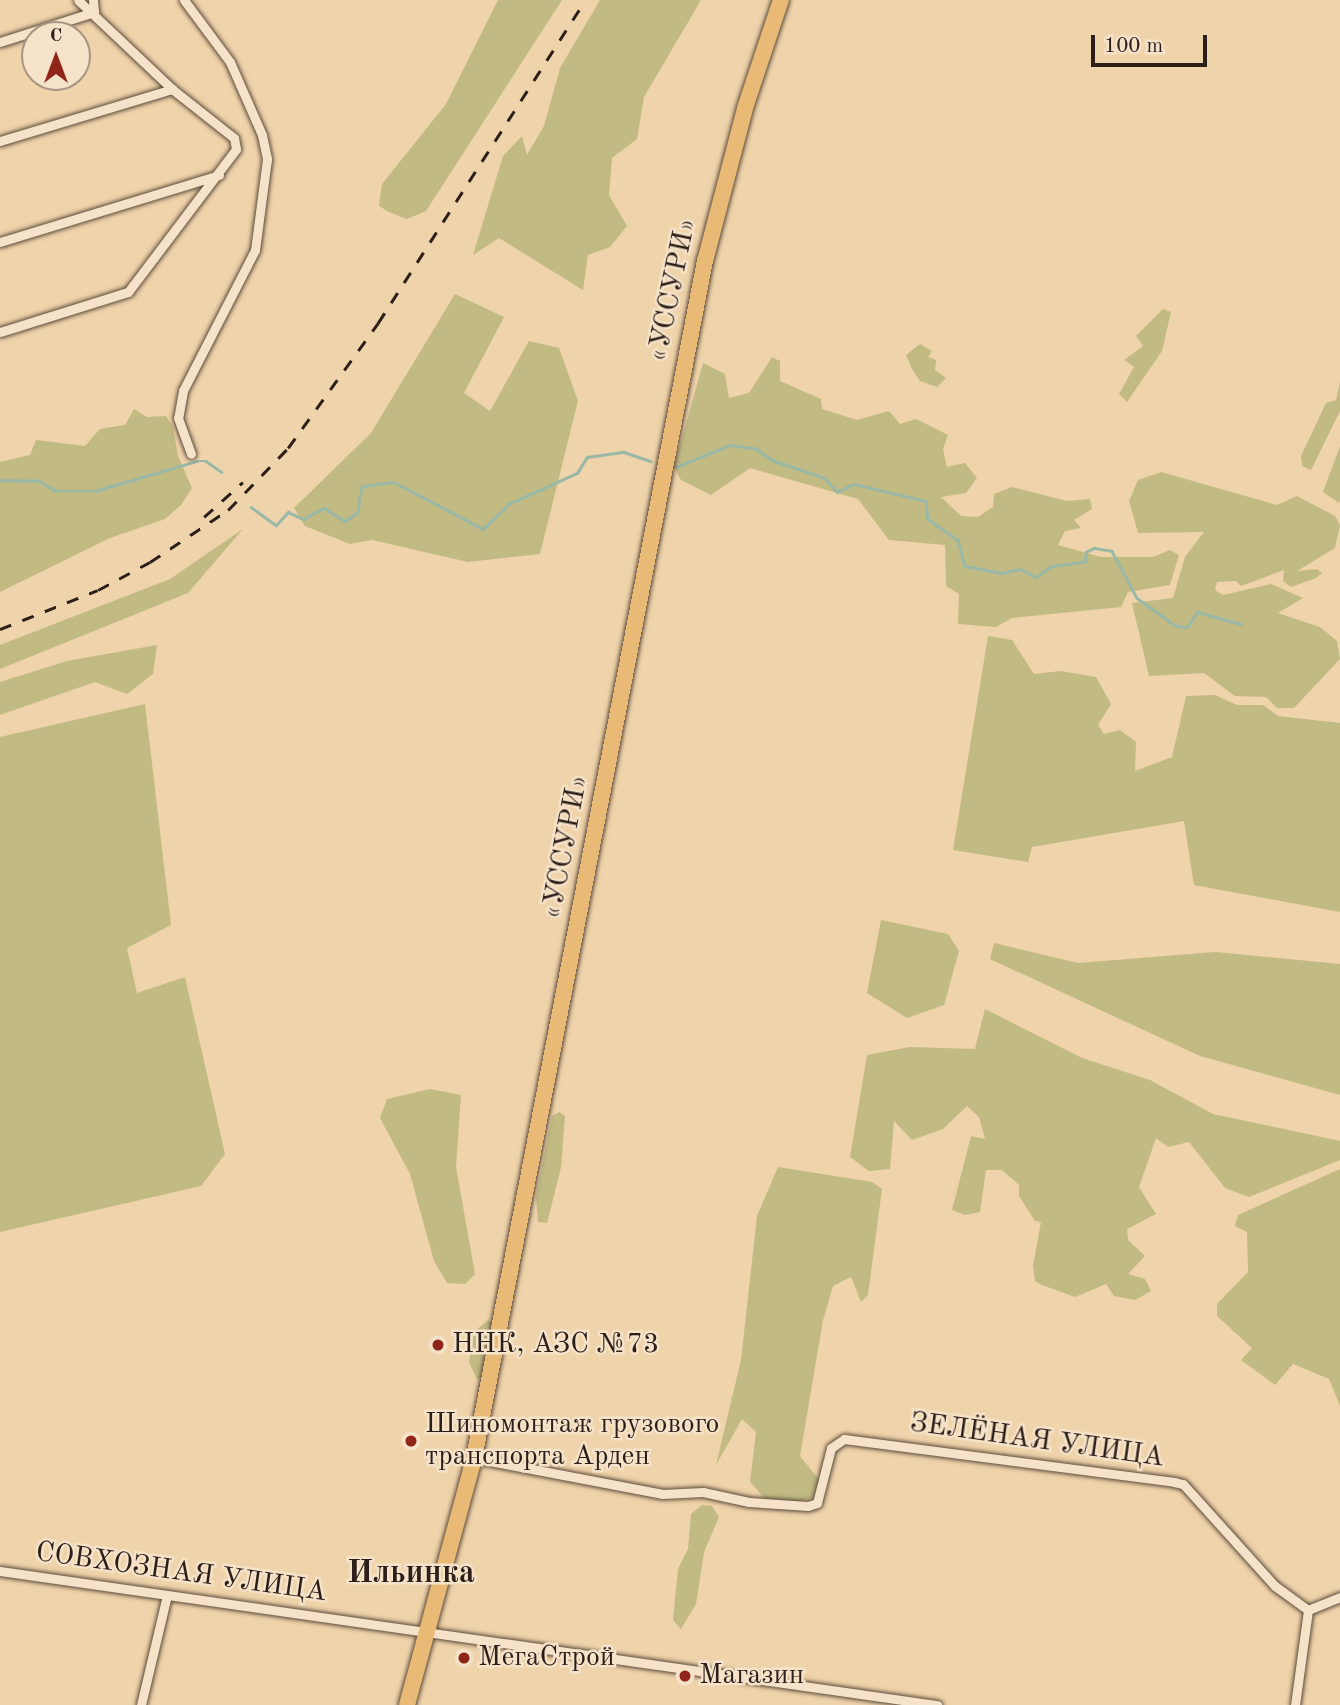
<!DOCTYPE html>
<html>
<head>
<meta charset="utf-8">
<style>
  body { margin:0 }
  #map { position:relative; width:1340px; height:1705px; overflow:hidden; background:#efd3aa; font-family:"Old Standard TT",serif }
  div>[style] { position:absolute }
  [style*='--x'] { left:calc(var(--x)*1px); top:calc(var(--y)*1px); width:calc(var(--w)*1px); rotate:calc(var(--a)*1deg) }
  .green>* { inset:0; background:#c1ba83 }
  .stream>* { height:2.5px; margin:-1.25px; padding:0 1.25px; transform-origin:1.25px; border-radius:1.25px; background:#9ab8a6 }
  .roads { filter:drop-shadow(0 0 2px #5d4b3c) drop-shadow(0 0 2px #5d4b3c) }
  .minor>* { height:9px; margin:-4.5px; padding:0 4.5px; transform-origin:4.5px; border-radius:4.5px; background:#f5e2c8 }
  .trunk>* { height:16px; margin:-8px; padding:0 8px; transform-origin:8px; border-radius:8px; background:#e8ba75 }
  .rail>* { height:2.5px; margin-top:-1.25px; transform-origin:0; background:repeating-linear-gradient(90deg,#2c1e18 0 12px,transparent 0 24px) }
  .dots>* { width:19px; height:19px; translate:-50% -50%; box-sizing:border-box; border:4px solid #f5e2c8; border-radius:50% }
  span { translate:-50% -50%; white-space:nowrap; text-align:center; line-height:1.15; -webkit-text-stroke:5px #f5e2c8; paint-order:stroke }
  .street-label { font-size:28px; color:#2c1e18 }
  .poi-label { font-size:28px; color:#2c1e18 }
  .left { translate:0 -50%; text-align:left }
  .quarter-label { font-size:32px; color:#2c1e18; font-weight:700 }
  .north { position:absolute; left:21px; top:21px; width:70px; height:70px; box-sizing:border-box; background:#f5e2c8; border:2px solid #a59482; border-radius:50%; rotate:0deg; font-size:19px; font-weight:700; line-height:28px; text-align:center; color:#2c1e18 }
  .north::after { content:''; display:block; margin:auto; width:24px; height:32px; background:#8f2418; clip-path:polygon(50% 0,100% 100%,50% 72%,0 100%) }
  .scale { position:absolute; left:1091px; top:35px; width:116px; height:32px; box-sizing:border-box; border:4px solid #2c1e18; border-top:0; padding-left:9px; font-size:21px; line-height:24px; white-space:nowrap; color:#2c1e18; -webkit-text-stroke:5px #f5e2c8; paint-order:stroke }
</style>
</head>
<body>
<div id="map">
  <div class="green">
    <div style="clip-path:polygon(498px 0,562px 0,426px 211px,407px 219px,389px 212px,379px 206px,382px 184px,446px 104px)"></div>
    <div style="clip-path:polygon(600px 0,701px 0,644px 97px,637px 139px,612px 158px,609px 195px,627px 226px,610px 247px,588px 255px,583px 290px,499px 238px,473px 255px,503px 156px,522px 136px,527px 155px,544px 126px,560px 68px)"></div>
    <div style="clip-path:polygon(455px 294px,504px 317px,464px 393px,490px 411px,529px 341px,559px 348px,578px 401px,540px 554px,468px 562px,372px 540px,350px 544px,305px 526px,294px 508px,371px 433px)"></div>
    <div style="clip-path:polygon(1163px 309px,1171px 312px,1162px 351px,1127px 402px,1119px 394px,1134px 367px,1124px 360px,1143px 346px,1136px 336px)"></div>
    <div style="clip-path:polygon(920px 344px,932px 351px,928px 357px,936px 360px,935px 370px,946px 378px,937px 387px,920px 381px,912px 369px,906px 355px)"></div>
    <div style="clip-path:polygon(772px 357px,780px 361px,780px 381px,821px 399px,822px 409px,857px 420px,889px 411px,900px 424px,916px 419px,948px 435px,943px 449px,947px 467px,965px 463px,977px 478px,966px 493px,941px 497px,961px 516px,978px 517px,993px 507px,994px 494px,1012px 487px,1067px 501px,1090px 499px,1092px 509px,1074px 520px,1081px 528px,1065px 531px,1058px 545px,1101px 557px,1153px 557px,1170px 550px,1179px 555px,1170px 585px,1128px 592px,1121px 607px,1012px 618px,996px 627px,958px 624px,959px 594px,946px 586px,945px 545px,889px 540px,858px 499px,750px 468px,711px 495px,681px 480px,674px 467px,703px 363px,725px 374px,729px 398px,749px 393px)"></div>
    <div style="clip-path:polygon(1340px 381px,1340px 411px,1311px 470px,1302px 466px,1301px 456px,1326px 403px,1336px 400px)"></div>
    <div style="clip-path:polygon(134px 409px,147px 417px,166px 416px,173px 427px,178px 456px,192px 488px,181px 505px,165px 519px,110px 538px,0 592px,0 462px,30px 455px,36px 440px,85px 446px,100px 429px,125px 425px)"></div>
    <div style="clip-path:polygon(1340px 446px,1340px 501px,1339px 503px,1323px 492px)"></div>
    <div style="clip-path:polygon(1161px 472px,1277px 505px,1297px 496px,1335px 516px,1340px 525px,1335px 548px,1297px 571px,1317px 569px,1322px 573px,1316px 578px,1291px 587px,1283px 581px,1284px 570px,1241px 586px,1236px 581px,1217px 582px,1215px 590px,1223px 595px,1271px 584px,1303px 598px,1278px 613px,1320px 627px,1337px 641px,1340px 659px,1294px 708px,1277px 708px,1266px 697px,1235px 696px,1204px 673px,1149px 676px,1132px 603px,1173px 598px,1185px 557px,1204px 532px,1138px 533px,1129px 501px,1138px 480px)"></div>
    <div style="clip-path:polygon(243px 529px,188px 593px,0 669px,0 645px,170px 579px)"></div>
    <div style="clip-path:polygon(988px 636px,1012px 640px,1034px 674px,1061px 671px,1096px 677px,1111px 704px,1098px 725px,1104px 734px,1120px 730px,1136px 742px,1135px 771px,1172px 757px,1186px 696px,1215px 695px,1237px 705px,1263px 705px,1278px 716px,1340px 723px,1340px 912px,1194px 885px,1184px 821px,1032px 847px,1028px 862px,953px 850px)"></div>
    <div style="clip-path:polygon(157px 645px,153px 674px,127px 694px,95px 682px,0 715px,0 682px,67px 661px)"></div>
    <div style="clip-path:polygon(145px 704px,171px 925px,127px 948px,137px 993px,185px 977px,225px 1154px,201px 1186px,0 1232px,0 737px)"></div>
    <div style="clip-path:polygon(881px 920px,948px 934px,959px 951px,944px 1005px,907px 1018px,867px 993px)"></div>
    <div style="clip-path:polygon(994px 943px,1078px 963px,1215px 952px,1340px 964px,1340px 1095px,1200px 1056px,990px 959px)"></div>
    <div style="clip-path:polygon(985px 1009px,1082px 1058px,1150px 1080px,1213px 1114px,1340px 1141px,1340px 1160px,1249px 1197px,1225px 1188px,1189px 1142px,1168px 1147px,1156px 1138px,1139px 1187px,1156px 1214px,1127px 1229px,1128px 1240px,1145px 1256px,1128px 1274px,1145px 1279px,1151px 1291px,1135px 1300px,1114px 1296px,1106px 1284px,1075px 1297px,1042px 1285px,1035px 1281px,1033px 1266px,1041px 1222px,1035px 1221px,1019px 1196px,1019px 1185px,1002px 1170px,986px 1170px,980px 1212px,965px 1215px,952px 1210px,971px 1136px,985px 1139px,979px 1117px,967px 1106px,943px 1129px,912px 1140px,894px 1121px,890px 1169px,869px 1171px,850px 1157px,867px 1055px,910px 1047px,975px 1049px)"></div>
    <div style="clip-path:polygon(430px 1089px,461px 1095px,456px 1167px,475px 1274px,465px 1284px,447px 1283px,434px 1261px,410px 1174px,380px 1118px,387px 1099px)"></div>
    <div style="clip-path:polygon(559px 1112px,565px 1116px,561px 1167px,547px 1223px,538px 1222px,536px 1197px,552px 1116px)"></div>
    <div style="clip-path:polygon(778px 1167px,872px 1182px,882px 1189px,868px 1295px,861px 1302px,851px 1277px,833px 1286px,823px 1320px,800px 1456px,820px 1481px,813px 1497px,799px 1502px,766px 1500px,750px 1482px,756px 1432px,742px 1419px,716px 1465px,741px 1360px,757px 1216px)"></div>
    <div style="clip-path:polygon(1340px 1169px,1340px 1406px,1329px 1379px,1293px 1364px,1275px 1385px,1241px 1360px,1252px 1348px,1217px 1316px,1217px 1304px,1248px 1272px,1247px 1232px,1235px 1226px,1238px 1215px)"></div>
    <div style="clip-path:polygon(488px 1320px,493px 1322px,483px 1377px,477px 1379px,469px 1362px,474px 1332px)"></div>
    <div style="clip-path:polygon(702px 1505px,712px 1506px,719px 1517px,704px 1552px,696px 1604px,681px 1629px,673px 1620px,678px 1569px,688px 1549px,691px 1514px)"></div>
  </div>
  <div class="stream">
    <div style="--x:676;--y:467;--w:58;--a:-22.2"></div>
    <div style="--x:730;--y:445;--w:27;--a:8"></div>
    <div style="--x:757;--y:449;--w:19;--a:36"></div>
    <div style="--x:772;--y:460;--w:56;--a:18.8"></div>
    <div style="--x:825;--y:478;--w:18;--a:49"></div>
    <div style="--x:837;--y:492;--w:19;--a:-25"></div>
    <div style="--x:854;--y:484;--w:74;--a:13.3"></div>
    <div style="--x:926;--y:501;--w:18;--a:84"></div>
    <div style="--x:928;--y:519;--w:37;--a:35"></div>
    <div style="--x:958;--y:540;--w:27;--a:75"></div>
    <div style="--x:965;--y:566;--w:38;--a:11"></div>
    <div style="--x:1002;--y:573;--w:18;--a:-13"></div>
    <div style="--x:1020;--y:569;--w:18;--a:27"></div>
    <div style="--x:1036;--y:577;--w:19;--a:-36"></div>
    <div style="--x:1051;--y:566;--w:34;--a:-7"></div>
    <div style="--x:1085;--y:562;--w:10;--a:-84"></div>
    <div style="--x:1086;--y:552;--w:9;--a:-27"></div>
    <div style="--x:1094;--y:548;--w:18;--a:9"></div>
    <div style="--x:1112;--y:551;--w:53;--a:62"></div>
    <div style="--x:1137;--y:598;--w:48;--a:35.7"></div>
    <div style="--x:1176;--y:626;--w:11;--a:5"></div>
    <div style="--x:1187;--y:627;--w:18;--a:-56"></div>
    <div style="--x:1197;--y:612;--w:46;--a:15.3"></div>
    <div style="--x:0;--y:480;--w:39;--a:1"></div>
    <div style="--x:39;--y:481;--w:20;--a:30"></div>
    <div style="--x:56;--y:491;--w:39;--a:0"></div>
    <div style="--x:95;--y:491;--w:106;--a:-16.4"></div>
    <div style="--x:197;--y:461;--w:9;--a:0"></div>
    <div style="--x:206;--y:461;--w:19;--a:35"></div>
    <div style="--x:251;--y:507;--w:31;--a:36"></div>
    <div style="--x:276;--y:525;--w:18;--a:-47"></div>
    <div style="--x:288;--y:512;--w:17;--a:25"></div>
    <div style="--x:303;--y:519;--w:24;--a:-28"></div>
    <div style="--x:324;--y:508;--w:25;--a:32"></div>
    <div style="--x:345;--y:521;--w:14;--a:-34"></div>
    <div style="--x:357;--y:513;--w:27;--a:-80"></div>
    <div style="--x:362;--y:486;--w:32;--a:-7"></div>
    <div style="--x:394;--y:482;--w:101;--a:27.8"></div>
    <div style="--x:483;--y:529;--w:36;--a:-44"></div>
    <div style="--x:509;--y:504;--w:75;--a:-24.5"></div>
    <div style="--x:577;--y:473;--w:19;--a:-58"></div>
    <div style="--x:587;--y:457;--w:37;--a:-8"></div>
    <div style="--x:624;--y:452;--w:28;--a:19"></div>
  </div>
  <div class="roads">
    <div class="minor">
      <div style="--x:184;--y:0;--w:77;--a:53.4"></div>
      <div style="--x:230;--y:62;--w:80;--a:66.3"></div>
      <div style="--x:262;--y:135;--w:25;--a:78"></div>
      <div style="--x:267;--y:159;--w:92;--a:97.5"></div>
      <div style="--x:255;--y:250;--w:158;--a:117.1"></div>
      <div style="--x:183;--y:391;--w:27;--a:100"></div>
      <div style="--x:178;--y:418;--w:38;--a:70"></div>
      <div style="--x:0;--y:42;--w:99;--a:-17.7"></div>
      <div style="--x:94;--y:12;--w:12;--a:-95"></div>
      <div style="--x:0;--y:141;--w:180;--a:-16.8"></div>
      <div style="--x:0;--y:242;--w:229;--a:-17"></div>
      <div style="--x:0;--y:332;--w:134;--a:-17.4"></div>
      <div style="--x:128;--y:292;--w:179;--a:-52.9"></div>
      <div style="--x:236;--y:149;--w:11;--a:-100"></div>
      <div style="--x:234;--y:138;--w:79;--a:-141.7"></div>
      <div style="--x:172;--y:89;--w:129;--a:-136.6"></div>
      <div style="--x:474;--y:1458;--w:191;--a:10.8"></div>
      <div style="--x:662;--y:1494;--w:41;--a:-2.8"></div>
      <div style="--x:703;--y:1492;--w:47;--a:12.3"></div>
      <div style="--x:749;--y:1502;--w:59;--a:3.9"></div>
      <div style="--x:808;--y:1506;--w:9;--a:-18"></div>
      <div style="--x:817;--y:1503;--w:57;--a:-75.7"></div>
      <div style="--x:831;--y:1448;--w:16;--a:-35"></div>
      <div style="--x:844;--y:1439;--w:333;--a:7.4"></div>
      <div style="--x:1174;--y:1482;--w:9;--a:13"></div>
      <div style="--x:1183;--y:1484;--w:137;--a:48"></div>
      <div style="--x:1275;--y:1586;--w:41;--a:36"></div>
      <div style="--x:0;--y:1571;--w:947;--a:8.14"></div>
      <div style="--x:141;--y:1705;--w:113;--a:-76.7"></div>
      <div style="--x:1295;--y:1705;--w:96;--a:-82.2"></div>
      <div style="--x:1308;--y:1610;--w:35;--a:-22"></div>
    </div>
    <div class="trunk">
      <div style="--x:407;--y:1705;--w:256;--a:-74.8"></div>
      <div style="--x:474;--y:1458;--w:1219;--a:-79.08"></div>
      <div style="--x:705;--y:261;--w:158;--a:-75.3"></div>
      <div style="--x:745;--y:108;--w:114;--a:-71.6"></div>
    </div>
  </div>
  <div class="rail">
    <div style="--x:204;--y:517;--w:52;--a:-41.9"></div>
    <div style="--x:0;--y:629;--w:105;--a:-21.7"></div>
    <div style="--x:98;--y:590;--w:59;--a:-28.3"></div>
    <div style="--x:150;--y:562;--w:94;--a:-33.7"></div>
    <div style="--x:228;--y:510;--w:86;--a:-45.9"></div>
    <div style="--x:288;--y:448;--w:154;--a:-54.2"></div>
    <div style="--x:378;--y:323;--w:384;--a:-57.3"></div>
  </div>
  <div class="dots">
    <div style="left:438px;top:1345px;background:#8f2418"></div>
    <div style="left:411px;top:1441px;background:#8f2418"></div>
    <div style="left:464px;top:1658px;background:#8f2418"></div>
    <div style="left:685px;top:1676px;background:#8f2418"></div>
  </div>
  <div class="street-label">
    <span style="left:673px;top:290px;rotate:-78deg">«УССУРИ»</span>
    <span style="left:566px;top:847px;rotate:-79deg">«УССУРИ»</span>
    <span style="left:1037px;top:1441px;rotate:8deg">ЗЕЛЁНАЯ УЛИЦА</span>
    <span style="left:181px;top:1573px;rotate:8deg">СОВХОЗНАЯ УЛИЦА</span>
  </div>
  <div class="poi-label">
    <span class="left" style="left:452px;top:1345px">ННК, АЗС №73</span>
    <span class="left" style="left:425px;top:1441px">Шиномонтаж грузового<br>транспорта Арден</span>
    <span class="left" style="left:478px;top:1658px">МегаСтрой</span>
    <span class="left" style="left:699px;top:1676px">Магазин</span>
  </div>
  <div class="quarter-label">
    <span style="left:411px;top:1574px">Ильинка</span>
  </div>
  <div class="north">С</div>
  <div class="scale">100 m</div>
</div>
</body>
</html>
